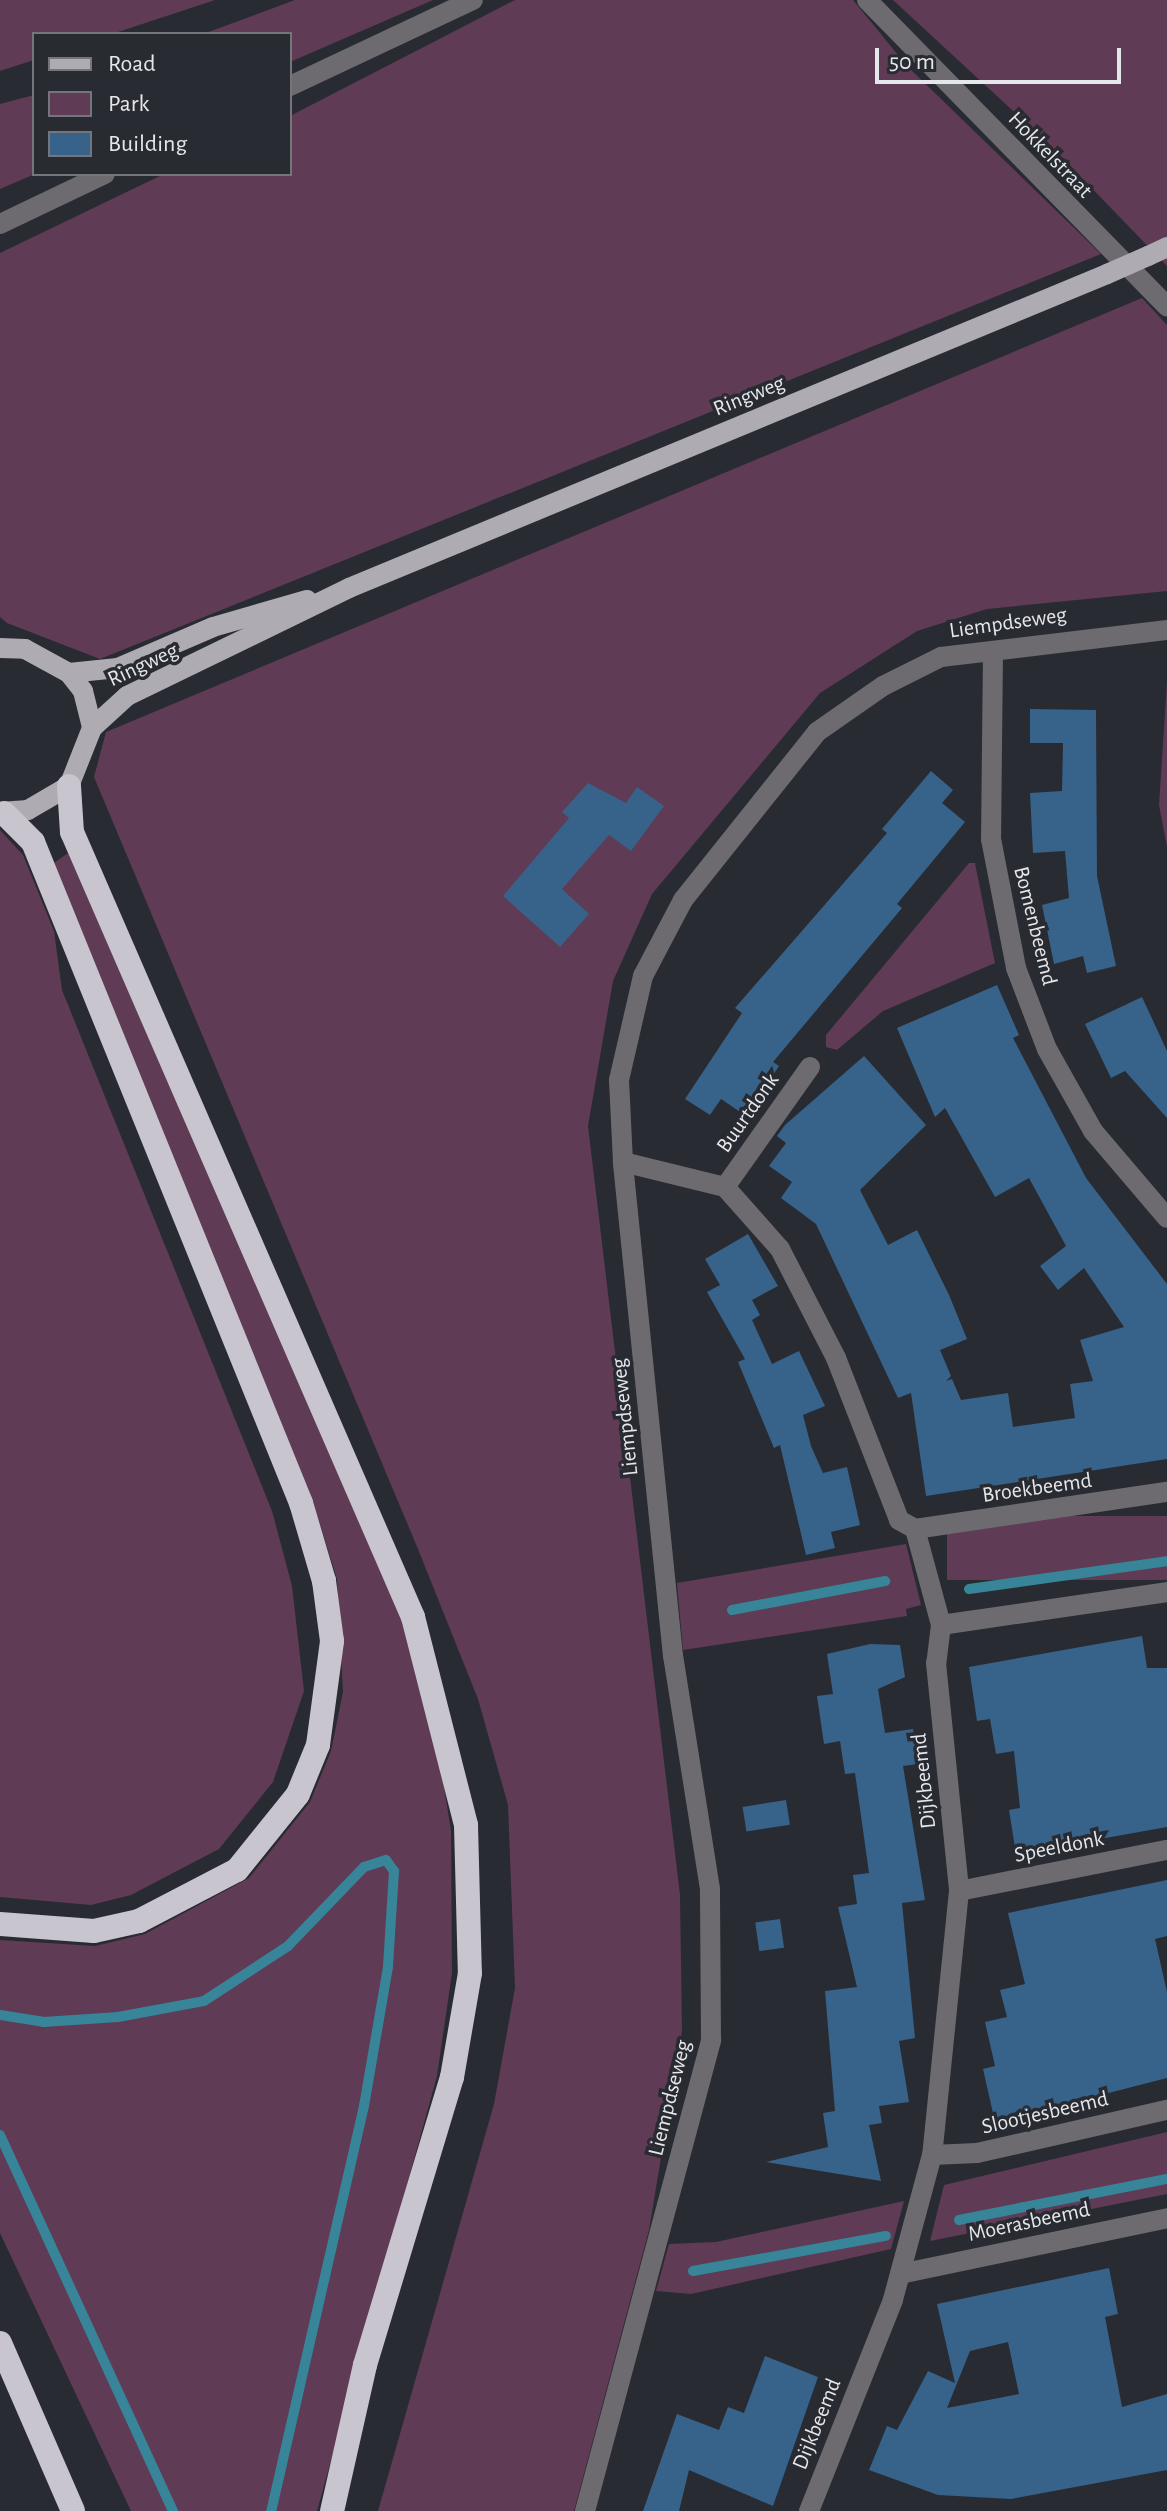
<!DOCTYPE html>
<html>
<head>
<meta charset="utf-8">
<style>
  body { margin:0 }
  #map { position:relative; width:1167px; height:2511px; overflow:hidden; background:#292b32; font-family:"Alegreya Sans",sans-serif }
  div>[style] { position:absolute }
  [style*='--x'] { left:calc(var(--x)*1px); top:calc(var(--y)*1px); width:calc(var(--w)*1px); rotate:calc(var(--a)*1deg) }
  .green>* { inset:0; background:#5f3b55; transform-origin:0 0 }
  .stream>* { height:10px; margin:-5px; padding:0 5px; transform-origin:5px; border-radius:5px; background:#388498 }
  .building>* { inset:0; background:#376289; transform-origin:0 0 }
  .minor>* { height:20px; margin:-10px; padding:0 10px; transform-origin:10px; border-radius:10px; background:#6d6b6f }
  .major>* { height:20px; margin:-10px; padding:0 10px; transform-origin:10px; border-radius:10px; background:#afabb3 }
  .highway>* { height:24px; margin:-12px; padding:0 12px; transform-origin:12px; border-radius:12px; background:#c9c5ce }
  .major-bridge>* { height:20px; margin:-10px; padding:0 10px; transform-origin:10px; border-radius:10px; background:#afabb3 }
  span { translate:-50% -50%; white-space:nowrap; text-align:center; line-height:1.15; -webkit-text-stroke:7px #292b32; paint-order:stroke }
  .street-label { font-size:22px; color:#e6e7eb }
  .legend { position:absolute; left:32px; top:32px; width:260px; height:144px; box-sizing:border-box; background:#292b32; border:2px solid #75767c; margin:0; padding:10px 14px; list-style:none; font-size:24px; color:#e6e7eb }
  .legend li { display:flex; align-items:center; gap:16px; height:40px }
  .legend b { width:40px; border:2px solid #75767c }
  .scale { position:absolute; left:875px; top:48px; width:246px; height:36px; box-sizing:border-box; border:4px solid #e6e7eb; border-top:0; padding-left:10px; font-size:24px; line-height:28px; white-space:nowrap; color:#e6e7eb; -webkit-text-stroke:6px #292b32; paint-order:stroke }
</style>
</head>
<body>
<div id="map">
  <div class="green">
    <div style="clip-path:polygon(0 0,215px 0,112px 34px,34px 34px,34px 60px,0 71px)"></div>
    <div style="clip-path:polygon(295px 0,433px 0,290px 62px,290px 34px,203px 34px)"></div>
    <div style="clip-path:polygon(515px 0,853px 0,907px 66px,1101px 254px,100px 659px,7px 623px,0 617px,0 253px,164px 174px,290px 174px,290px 116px)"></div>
    <div style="clip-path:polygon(893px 0,1167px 0,1167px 266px,1051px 146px)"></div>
    <div style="clip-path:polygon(34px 95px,35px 174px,0 189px,0 104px)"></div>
    <div style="clip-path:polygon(1142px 298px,1167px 325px,1167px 591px,987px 609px,917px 631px,820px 693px,652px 894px,613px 981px,588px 1126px,680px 1895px,682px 2031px,649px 2230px,574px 2511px,378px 2511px,494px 2104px,515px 1988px,508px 1805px,478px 1699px,418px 1549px,94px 777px,106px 732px)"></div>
    <div style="clip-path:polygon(1167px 682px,1167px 847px,1159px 805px)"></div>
    <div style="clip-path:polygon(0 830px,23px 855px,54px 931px,62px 990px,272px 1511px,292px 1586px,304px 1691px,273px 1782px,219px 1849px,131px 1895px,91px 1905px,0 1897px)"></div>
    <div style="clip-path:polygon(68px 853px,402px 1618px,436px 1737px,451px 1831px,452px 1973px,437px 2076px,317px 2511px,131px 2511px,0 2233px,0 1940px,95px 1946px,145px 1934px,249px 1878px,310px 1802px,331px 1751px,343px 1692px,337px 1579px,313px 1502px,54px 863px)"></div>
    <div style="clip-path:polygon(969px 863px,975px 863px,995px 963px,883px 1011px,837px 1050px,826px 1047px,826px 1035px)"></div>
    <div style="left:1167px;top:1516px;width:64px;height:220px;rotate:90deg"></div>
    <div style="clip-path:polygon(906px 1544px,921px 1605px,906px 1609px,907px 1616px,683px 1650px,677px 1583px)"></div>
    <div style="clip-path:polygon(1167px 2132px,1167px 2194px,930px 2241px,944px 2185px)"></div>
    <div style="clip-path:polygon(904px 2201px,891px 2249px,691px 2294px,656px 2291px,669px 2244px,716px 2242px)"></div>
  </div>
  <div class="stream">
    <div style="--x:969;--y:1589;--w:200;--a:-8"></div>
    <div style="--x:732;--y:1610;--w:156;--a:-10.7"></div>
    <div style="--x:0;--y:2015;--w:45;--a:9"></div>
    <div style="--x:44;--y:2022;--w:74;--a:-3.9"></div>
    <div style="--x:118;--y:2017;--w:87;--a:-10.5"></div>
    <div style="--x:204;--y:2001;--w:100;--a:-33.2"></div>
    <div style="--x:288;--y:1946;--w:110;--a:-46.1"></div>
    <div style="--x:364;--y:1867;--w:23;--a:-18"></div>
    <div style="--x:386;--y:1860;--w:14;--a:54"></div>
    <div style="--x:394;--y:1871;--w:96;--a:93.6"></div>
    <div style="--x:388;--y:1967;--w:141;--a:99.8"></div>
    <div style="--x:364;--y:2106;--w:416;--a:102.9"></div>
    <div style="--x:0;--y:2135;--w:414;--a:65.3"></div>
    <div style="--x:959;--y:2220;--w:212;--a:-11.2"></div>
    <div style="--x:693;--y:2271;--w:196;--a:-10.3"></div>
  </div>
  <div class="building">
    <div style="clip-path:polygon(1030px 709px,1096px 710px,1097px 876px,1116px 966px,1087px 973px,1083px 956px,1054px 964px,1042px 905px,1069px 898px,1065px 851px,1033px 853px,1030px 793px,1062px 791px,1063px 743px,1030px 743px)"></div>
    <div style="clip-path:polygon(931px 771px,953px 790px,942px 803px,965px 822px,897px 904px,902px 908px,773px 1062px,779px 1066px,746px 1116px,721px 1099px,710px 1115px,685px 1099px,742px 1013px,735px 1008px,887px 833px,882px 829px)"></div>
    <div style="clip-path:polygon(588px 783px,626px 803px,637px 787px,664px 806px,631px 851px,609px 835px,562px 889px,589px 914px,560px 947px,503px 896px,569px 818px,562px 812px)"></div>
    <div style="clip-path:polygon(997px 985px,1019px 1035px,1013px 1038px,1086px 1178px,1167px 1284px,1167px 1459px,926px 1496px,911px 1393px,898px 1398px,816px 1224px,781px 1198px,792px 1182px,769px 1166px,786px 1143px,777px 1136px,785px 1125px,864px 1056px,926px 1125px,860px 1190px,888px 1245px,917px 1230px,949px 1295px,967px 1339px,940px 1350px,951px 1376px,946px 1381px,952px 1379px,961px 1400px,1008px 1393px,1013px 1427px,1075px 1418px,1070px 1384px,1093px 1381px,1080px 1340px,1124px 1327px,1084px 1268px,1058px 1290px,1040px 1266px,1066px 1246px,1029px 1178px,995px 1197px,945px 1108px,935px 1117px,897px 1028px)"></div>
    <div style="clip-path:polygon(1142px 997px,1167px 1051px,1167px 1118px,1125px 1071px,1111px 1078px,1085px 1024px)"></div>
    <div style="clip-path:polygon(748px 1234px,778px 1286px,752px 1300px,760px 1315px,752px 1320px,772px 1364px,799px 1351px,825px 1406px,803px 1415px,811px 1446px,823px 1473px,847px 1467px,860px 1525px,831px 1532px,835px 1548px,806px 1555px,780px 1445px,774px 1448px,738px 1362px,745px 1359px,707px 1292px,720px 1285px,705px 1259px)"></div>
    <div style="clip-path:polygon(1142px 1636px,1147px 1668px,1167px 1668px,1167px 1827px,1016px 1854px,1009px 1810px,1020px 1808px,1014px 1751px,996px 1754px,990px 1719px,977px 1721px,969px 1667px)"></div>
    <div style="clip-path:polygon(870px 1644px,900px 1645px,905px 1677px,878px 1689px,885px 1733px,913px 1729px,918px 1764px,903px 1766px,925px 1900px,902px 1903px,915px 2038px,899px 2041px,909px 2102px,879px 2106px,882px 2123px,869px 2125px,881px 2181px,766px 2162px,828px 2147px,823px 2113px,835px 2111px,825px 1991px,857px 1987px,838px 1907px,857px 1904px,853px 1875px,869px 1873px,855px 1773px,845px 1774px,840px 1741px,824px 1744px,817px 1696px,833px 1694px,827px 1654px)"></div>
    <div style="left:786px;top:1800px;width:25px;height:44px;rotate:81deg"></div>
    <div style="clip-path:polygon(1167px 1880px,1167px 1936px,1155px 1939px,1167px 1992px,1167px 2078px,995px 2122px,983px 2069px,995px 2066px,985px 2022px,1007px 2017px,1000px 1990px,1025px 1984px,1008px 1913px)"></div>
    <div style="left:780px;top:1919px;width:29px;height:25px;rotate:82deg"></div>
    <div style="clip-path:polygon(evenodd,1109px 2268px,1118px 2314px,1105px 2317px,1122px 2407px,1167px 2394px,1167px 2470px,1011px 2499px,938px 2495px,869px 2470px,887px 2426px,897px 2430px,928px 2371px,955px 2383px,937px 2304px,1109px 2268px,1008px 2342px,1019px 2394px,947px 2408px,970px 2351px,1008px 2342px)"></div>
    <div style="clip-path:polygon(765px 2356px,818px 2377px,773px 2506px,689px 2470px,679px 2511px,643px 2511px,677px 2414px,719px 2430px,728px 2407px,744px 2413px)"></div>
  </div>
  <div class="minor">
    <div style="--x:867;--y:0;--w:429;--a:45.6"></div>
    <div style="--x:290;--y:86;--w:202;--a:-25.2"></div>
    <div style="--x:0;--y:224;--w:116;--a:-25.5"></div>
    <div style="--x:993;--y:651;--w:188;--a:90.6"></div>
    <div style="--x:991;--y:839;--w:131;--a:79"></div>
    <div style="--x:1016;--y:968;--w:87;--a:69.1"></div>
    <div style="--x:1047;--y:1049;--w:94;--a:60.7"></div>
    <div style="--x:1093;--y:1131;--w:114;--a:49.6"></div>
    <div style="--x:623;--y:1162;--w:105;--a:13.8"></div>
    <div style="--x:725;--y:1187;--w:83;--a:48.4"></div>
    <div style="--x:780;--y:1249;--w:123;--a:62.8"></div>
    <div style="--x:836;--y:1358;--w:174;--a:68.7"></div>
    <div style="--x:899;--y:1520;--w:18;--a:29"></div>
    <div style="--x:915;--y:1529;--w:99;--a:74.8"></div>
    <div style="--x:941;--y:1625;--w:38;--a:97"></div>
    <div style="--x:936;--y:1663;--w:229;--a:84.2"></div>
    <div style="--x:959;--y:1891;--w:265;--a:95.8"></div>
    <div style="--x:932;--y:2155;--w:150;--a:105.1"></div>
    <div style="--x:893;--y:2300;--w:227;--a:111.7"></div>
    <div style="--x:725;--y:1187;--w:147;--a:-54.7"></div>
    <div style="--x:915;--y:1529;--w:255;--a:-8.4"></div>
    <div style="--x:941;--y:1625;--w:228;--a:-8.3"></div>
    <div style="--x:959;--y:1891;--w:212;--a:-11.2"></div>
    <div style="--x:932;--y:2155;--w:45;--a:-2.5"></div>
    <div style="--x:977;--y:2153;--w:195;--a:-12.8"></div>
    <div style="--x:900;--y:2274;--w:273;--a:-11.8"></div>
    <div style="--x:585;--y:2511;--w:488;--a:-75"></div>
    <div style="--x:711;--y:2040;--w:151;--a:-90.4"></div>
    <div style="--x:710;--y:1889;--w:236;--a:-99"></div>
    <div style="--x:673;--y:1656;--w:497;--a:-95.8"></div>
    <div style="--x:623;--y:1162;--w:82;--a:-92.8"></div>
    <div style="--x:619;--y:1080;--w:107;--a:-77"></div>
    <div style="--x:643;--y:976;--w:86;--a:-62.2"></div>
    <div style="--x:683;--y:900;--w:215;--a:-51.4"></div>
    <div style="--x:817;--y:732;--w:80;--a:-34.9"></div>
    <div style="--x:883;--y:686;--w:65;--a:-26.6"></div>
    <div style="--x:941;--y:657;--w:228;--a:-6.8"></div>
  </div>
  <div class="major">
    <div style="--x:1148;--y:256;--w:21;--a:-25"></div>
    <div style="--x:0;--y:648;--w:25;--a:2"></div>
    <div style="--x:25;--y:649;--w:50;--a:28.6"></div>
    <div style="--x:69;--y:673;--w:23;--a:52"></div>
    <div style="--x:83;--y:691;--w:38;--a:76"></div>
    <div style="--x:92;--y:728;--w:62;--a:111.6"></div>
    <div style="--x:69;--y:786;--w:48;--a:149.7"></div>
    <div style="--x:28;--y:810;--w:28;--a:176"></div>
    <div style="--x:69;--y:673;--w:49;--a:-5.8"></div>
    <div style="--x:118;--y:668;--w:103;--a:-23.3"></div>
    <div style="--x:213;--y:627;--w:98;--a:-16"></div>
    <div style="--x:92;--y:728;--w:47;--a:-42.4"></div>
    <div style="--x:127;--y:696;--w:247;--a:-25.9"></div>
    <div style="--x:349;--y:588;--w:820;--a:-22.5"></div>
  </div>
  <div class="highway">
    <div style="--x:69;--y:786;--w:46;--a:86.3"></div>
    <div style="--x:72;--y:832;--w:856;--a:66.52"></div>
    <div style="--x:413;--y:1617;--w:215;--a:75.7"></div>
    <div style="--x:466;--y:1825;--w:148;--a:88.5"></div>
    <div style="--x:470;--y:1973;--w:106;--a:99.8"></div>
    <div style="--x:452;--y:2077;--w:301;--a:106.8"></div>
    <div style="--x:365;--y:2365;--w:150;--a:102.7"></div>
    <div style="--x:0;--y:1924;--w:94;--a:4.3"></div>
    <div style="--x:94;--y:1931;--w:46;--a:-12.5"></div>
    <div style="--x:139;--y:1921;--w:110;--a:-27.5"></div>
    <div style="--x:237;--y:1870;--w:97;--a:-51.2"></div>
    <div style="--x:298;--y:1794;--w:53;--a:-67.8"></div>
    <div style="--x:318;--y:1745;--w:105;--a:-82.3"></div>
    <div style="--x:332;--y:1641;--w:61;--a:-97.6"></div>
    <div style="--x:324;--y:1581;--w:81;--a:-106.4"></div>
    <div style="--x:301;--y:1503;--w:713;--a:-112.07"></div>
    <div style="--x:33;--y:842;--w:41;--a:-135"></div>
    <div style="--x:0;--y:2343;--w:183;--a:66.5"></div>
  </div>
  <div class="major-bridge">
    <div style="--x:1107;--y:274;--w:45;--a:-23.7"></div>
  </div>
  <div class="street-label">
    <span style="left:1050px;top:155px;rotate:46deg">Hokkelstraat</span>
    <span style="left:749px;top:396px;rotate:-22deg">Ringweg</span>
    <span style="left:1008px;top:623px;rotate:-8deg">Liempdseweg</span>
    <span style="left:143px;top:665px;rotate:-25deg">Ringweg</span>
    <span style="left:1035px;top:926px;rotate:76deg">Bomenbeemd</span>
    <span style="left:748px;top:1113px;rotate:-55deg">Buurtdonk</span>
    <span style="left:625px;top:1417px;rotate:-96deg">Liempdseweg</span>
    <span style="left:1037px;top:1488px;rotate:-8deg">Broekbeemd</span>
    <span style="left:924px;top:1781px;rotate:-96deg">Dijkbeemd</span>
    <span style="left:1059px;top:1847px;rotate:-11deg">Speeldonk</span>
    <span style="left:670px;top:2098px;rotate:-76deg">Liempdseweg</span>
    <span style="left:1045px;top:2113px;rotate:-13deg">Slootjesbeemd</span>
    <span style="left:1029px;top:2222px;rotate:-12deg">Moerasbeemd</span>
    <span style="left:817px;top:2424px;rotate:-68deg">Dijkbeemd</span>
  </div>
  <ul class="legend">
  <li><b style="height:10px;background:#afabb3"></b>Road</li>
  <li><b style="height:22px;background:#5f3b55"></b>Park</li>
  <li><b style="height:22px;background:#376289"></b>Building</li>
  </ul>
  <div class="scale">50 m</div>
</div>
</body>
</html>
